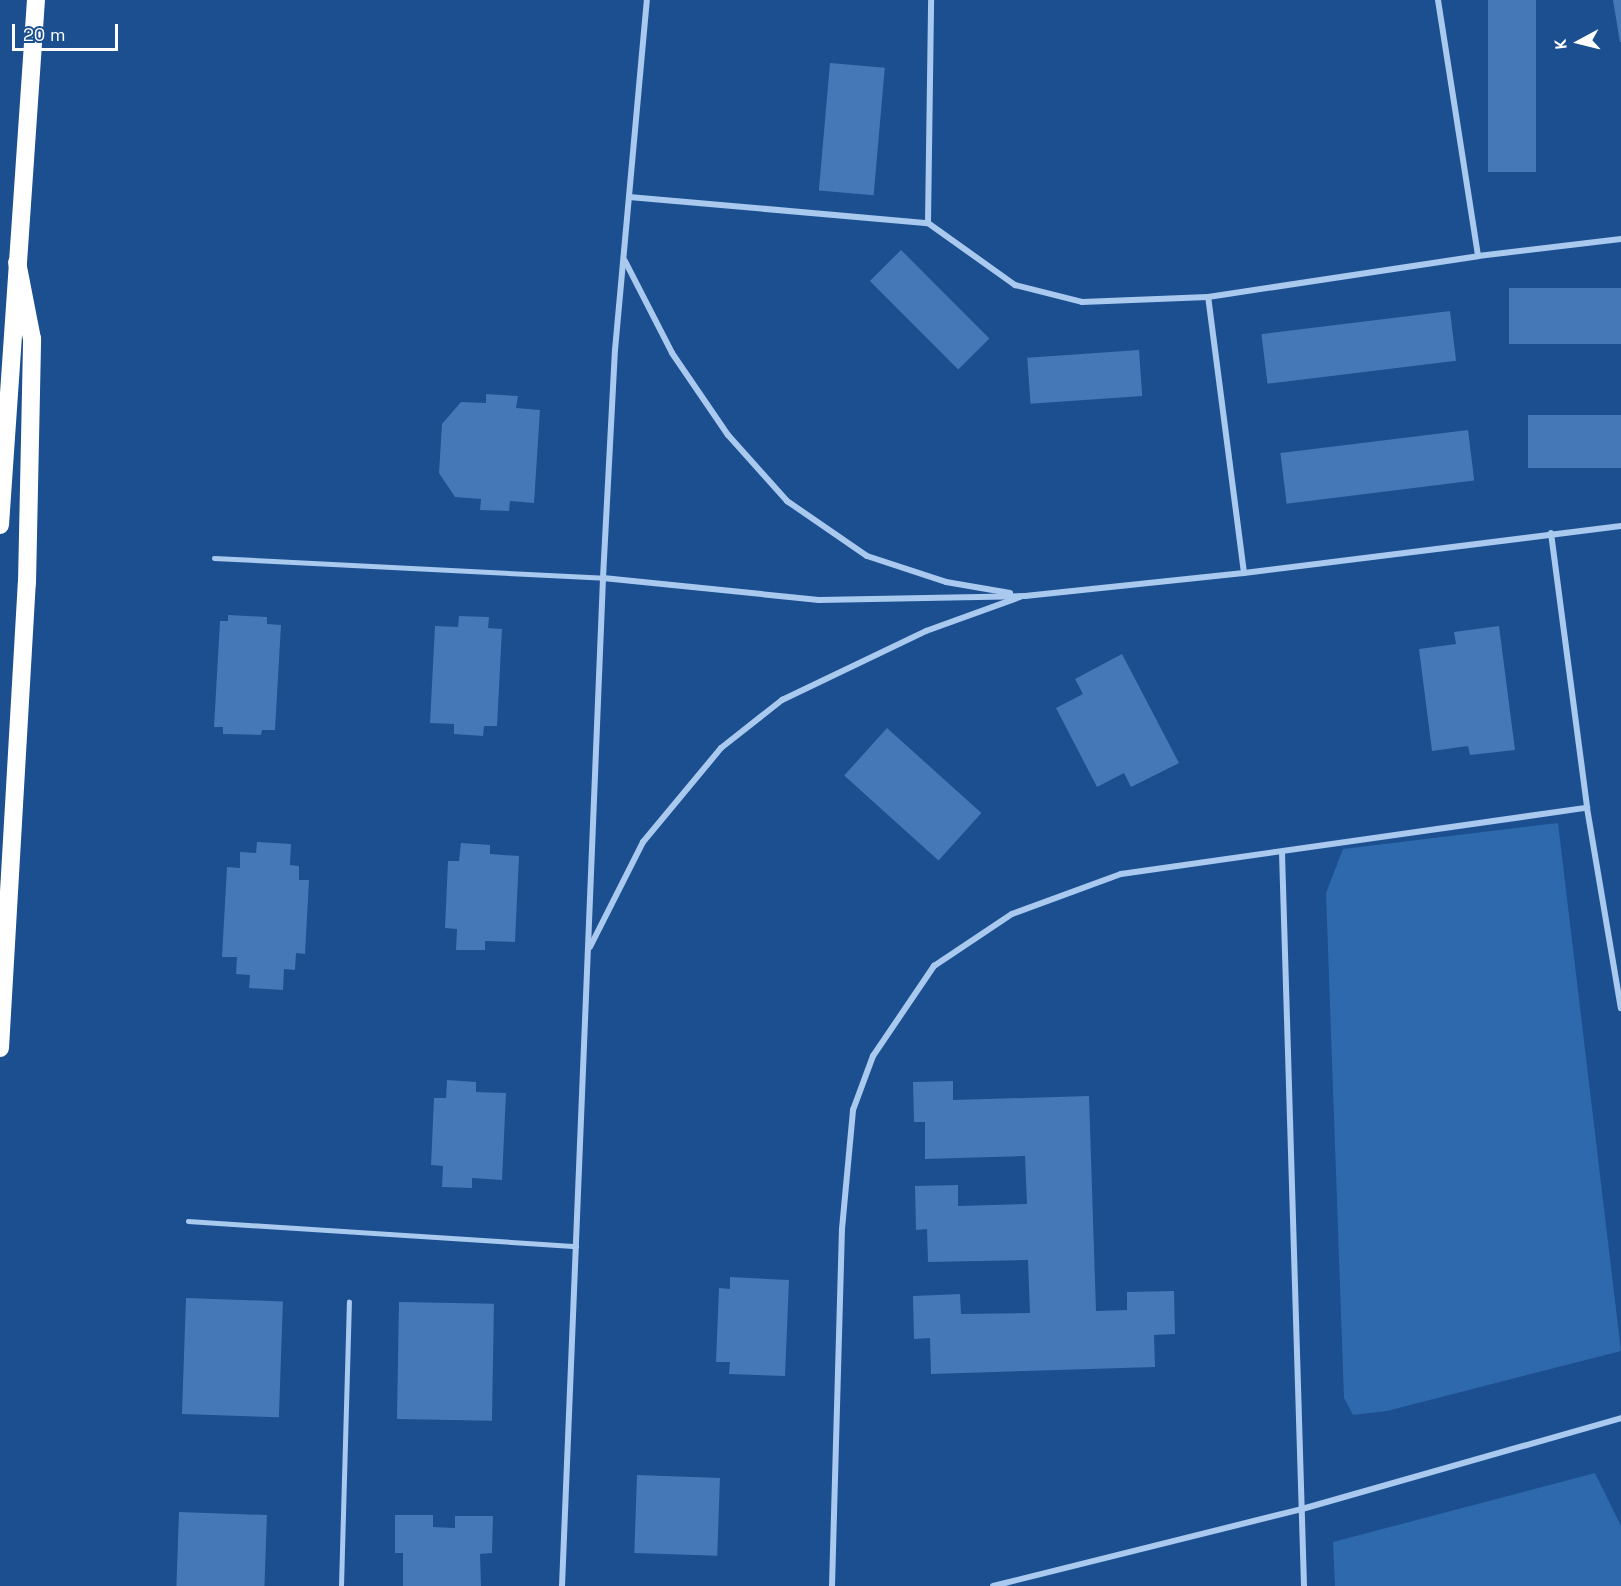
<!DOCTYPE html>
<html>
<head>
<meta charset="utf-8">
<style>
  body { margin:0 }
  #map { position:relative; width:1621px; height:1586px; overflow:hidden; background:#1b4f8f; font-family:"Space Grotesk",sans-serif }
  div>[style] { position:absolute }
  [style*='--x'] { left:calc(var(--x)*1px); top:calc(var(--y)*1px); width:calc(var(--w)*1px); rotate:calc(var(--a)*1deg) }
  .green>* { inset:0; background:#2e69ad }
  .building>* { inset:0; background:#4478b7; transform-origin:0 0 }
  .service>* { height:4.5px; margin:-2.25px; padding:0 2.25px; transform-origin:2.25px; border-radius:2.25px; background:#a9c9ee }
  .minor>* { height:6px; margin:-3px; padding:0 3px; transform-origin:3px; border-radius:3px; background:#a9c9ee }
  .motorway>* { height:18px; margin:-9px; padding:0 9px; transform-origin:9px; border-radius:9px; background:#fff }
  span { translate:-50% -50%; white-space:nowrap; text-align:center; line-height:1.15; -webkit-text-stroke:4.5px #1b4f8f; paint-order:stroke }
  .north { position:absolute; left:1549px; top:12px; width:60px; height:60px; -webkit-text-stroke:4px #1b4f8f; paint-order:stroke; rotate:263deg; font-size:16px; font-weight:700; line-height:24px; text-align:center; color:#fff }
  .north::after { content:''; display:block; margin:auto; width:21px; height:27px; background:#fff; clip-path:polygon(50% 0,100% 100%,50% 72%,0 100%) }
  .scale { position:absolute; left:12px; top:24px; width:106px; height:27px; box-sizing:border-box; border:3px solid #fff; border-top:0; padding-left:8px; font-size:18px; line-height:21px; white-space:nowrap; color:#fff; -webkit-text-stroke:4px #1b4f8f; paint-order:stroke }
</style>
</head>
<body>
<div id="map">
  <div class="green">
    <div style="clip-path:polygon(1558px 823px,1621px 1351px,1387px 1411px,1353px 1415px,1344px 1398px,1326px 893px,1343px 849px)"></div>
    <div style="clip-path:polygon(1595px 1473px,1621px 1526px,1621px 1586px,1335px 1586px,1333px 1542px)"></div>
  </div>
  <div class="building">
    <div style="left:1488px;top:0;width:48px;height:172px"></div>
    <div style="clip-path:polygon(1613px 0,1621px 0,1621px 42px,1620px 42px)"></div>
    <div style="left:830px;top:63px;width:55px;height:128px;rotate:5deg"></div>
    <div style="left:901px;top:250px;width:125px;height:44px;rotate:45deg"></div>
    <div style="left:1621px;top:288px;width:56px;height:112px;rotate:90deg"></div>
    <div style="left:1450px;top:311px;width:50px;height:190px;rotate:83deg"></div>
    <div style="left:1139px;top:350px;width:46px;height:112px;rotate:86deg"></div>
    <div style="clip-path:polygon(486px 394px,518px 396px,516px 408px,540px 410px,534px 503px,510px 501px,509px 511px,480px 510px,481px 499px,455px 497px,439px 473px,442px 424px,461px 402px,486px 403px)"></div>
    <div style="left:1621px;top:415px;width:53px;height:93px;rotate:90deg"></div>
    <div style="left:1468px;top:430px;width:51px;height:189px;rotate:83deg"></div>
    <div style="clip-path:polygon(228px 615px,267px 617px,267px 624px,281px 625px,275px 730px,262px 730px,261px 735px,223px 734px,223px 727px,214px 727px,220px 621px,228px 621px)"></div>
    <div style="clip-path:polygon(459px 616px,489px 617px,488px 628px,502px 629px,497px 726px,484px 726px,483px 736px,454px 734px,454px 724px,430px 723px,435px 626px,458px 627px)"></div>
    <div style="clip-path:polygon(1499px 626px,1515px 750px,1470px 755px,1468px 746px,1432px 751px,1419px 649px,1456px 644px,1454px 632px)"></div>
    <div style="clip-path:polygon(1122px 654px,1179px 763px,1131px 787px,1124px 773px,1097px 787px,1056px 708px,1083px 694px,1075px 679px)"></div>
    <div style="left:887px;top:728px;width:127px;height:64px;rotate:42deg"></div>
    <div style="clip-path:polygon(257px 842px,291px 844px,290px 865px,299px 866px,299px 880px,309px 880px,305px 954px,296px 953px,295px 970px,284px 969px,283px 990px,249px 988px,250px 975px,236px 974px,237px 957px,222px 957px,227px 867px,240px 868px,240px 852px,256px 853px)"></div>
    <div style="clip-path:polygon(461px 843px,490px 845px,490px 854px,519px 856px,515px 942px,485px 941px,485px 950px,456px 950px,457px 929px,445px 928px,448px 861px,459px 861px)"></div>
    <div style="clip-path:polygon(447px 1080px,476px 1082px,476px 1092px,506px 1093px,502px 1180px,472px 1178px,472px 1188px,442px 1187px,443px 1166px,431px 1165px,434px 1098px,446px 1098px)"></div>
    <div style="clip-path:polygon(953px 1081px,953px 1100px,1089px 1096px,1096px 1311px,1127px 1310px,1127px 1292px,1174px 1291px,1175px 1334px,1154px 1335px,1155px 1367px,931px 1374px,930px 1338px,914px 1339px,913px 1296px,960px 1294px,961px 1314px,1030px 1313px,1028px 1260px,928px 1262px,927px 1229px,916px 1230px,915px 1186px,958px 1185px,958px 1206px,1027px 1204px,1025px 1156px,925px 1159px,925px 1122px,914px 1122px,913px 1082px)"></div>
    <div style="clip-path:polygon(730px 1277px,789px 1280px,785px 1376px,729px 1374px,730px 1362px,716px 1362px,719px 1288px,730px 1289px)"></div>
    <div style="left:186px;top:1298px;width:97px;height:116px;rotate:2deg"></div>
    <div style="left:399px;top:1302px;width:95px;height:117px;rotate:1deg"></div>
    <div style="left:637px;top:1475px;width:83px;height:78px;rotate:2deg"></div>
    <div style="left:179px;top:1512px;width:88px;height:74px;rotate:2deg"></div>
    <div style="clip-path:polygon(395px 1515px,433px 1515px,433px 1527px,455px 1528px,455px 1516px,493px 1516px,492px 1553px,480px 1554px,481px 1586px,403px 1586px,403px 1553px,395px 1553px)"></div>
  </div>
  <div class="service">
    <div style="--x:214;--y:558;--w:390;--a:2.9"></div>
    <div style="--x:188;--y:1221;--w:389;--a:3.7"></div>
    <div style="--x:341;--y:1586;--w:284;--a:-88.4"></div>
  </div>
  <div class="minor">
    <div style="--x:1438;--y:0;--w:259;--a:81.1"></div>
    <div style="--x:629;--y:197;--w:300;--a:5"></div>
    <div style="--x:928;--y:223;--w:107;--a:35.5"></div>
    <div style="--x:1015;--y:285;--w:69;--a:14.2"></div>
    <div style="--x:1082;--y:302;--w:126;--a:-2.3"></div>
    <div style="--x:928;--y:223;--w:223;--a:-89.2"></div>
    <div style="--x:625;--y:261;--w:103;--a:62.9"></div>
    <div style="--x:672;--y:353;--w:99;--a:55.7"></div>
    <div style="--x:728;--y:435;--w:89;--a:48.2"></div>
    <div style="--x:787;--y:501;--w:97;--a:34.5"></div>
    <div style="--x:867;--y:556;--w:83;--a:18.2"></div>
    <div style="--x:946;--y:582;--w:65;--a:9.8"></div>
    <div style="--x:1551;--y:533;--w:277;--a:82.5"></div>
    <div style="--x:1587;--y:808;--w:203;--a:80.4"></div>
    <div style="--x:1244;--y:573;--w:278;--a:-97.4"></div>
    <div style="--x:1208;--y:297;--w:273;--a:-8.6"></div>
    <div style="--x:1478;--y:256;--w:144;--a:-6.8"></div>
    <div style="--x:603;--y:578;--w:217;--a:5.8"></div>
    <div style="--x:819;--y:600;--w:206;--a:-1.1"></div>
    <div style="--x:1025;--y:596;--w:220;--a:-6"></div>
    <div style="--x:1244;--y:573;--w:380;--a:-7.1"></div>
    <div style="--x:1282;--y:853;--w:733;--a:88.28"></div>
    <div style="--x:590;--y:947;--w:118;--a:-63.2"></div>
    <div style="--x:643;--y:842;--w:122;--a:-50.3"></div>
    <div style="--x:721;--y:748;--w:78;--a:-38.2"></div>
    <div style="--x:782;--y:700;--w:160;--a:-25.6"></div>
    <div style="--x:926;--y:631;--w:100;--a:-19.9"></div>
    <div style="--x:562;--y:1586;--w:1009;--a:-87.67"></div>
    <div style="--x:603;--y:578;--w:228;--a:-87"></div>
    <div style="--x:615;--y:350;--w:351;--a:-84.8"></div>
    <div style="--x:832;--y:1586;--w:357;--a:-88.4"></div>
    <div style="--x:842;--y:1229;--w:120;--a:-84.7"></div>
    <div style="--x:853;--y:1110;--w:58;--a:-69.7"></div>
    <div style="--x:873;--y:1056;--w:109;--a:-55.9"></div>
    <div style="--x:934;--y:966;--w:94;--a:-33.7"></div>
    <div style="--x:1012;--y:914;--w:116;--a:-20.2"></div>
    <div style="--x:1121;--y:874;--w:471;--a:-8.1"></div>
    <div style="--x:993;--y:1586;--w:318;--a:-14"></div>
    <div style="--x:1302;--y:1509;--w:332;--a:-15.9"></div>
  </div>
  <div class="motorway">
    <div style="--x:0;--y:525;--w:526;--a:-86.08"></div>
    <div style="--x:0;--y:1048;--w:466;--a:-86.7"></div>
    <div style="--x:27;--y:583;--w:244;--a:-88.8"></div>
    <div style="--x:32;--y:339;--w:78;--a:-101"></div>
  </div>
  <div class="north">K</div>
  <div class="scale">20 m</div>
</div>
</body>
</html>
